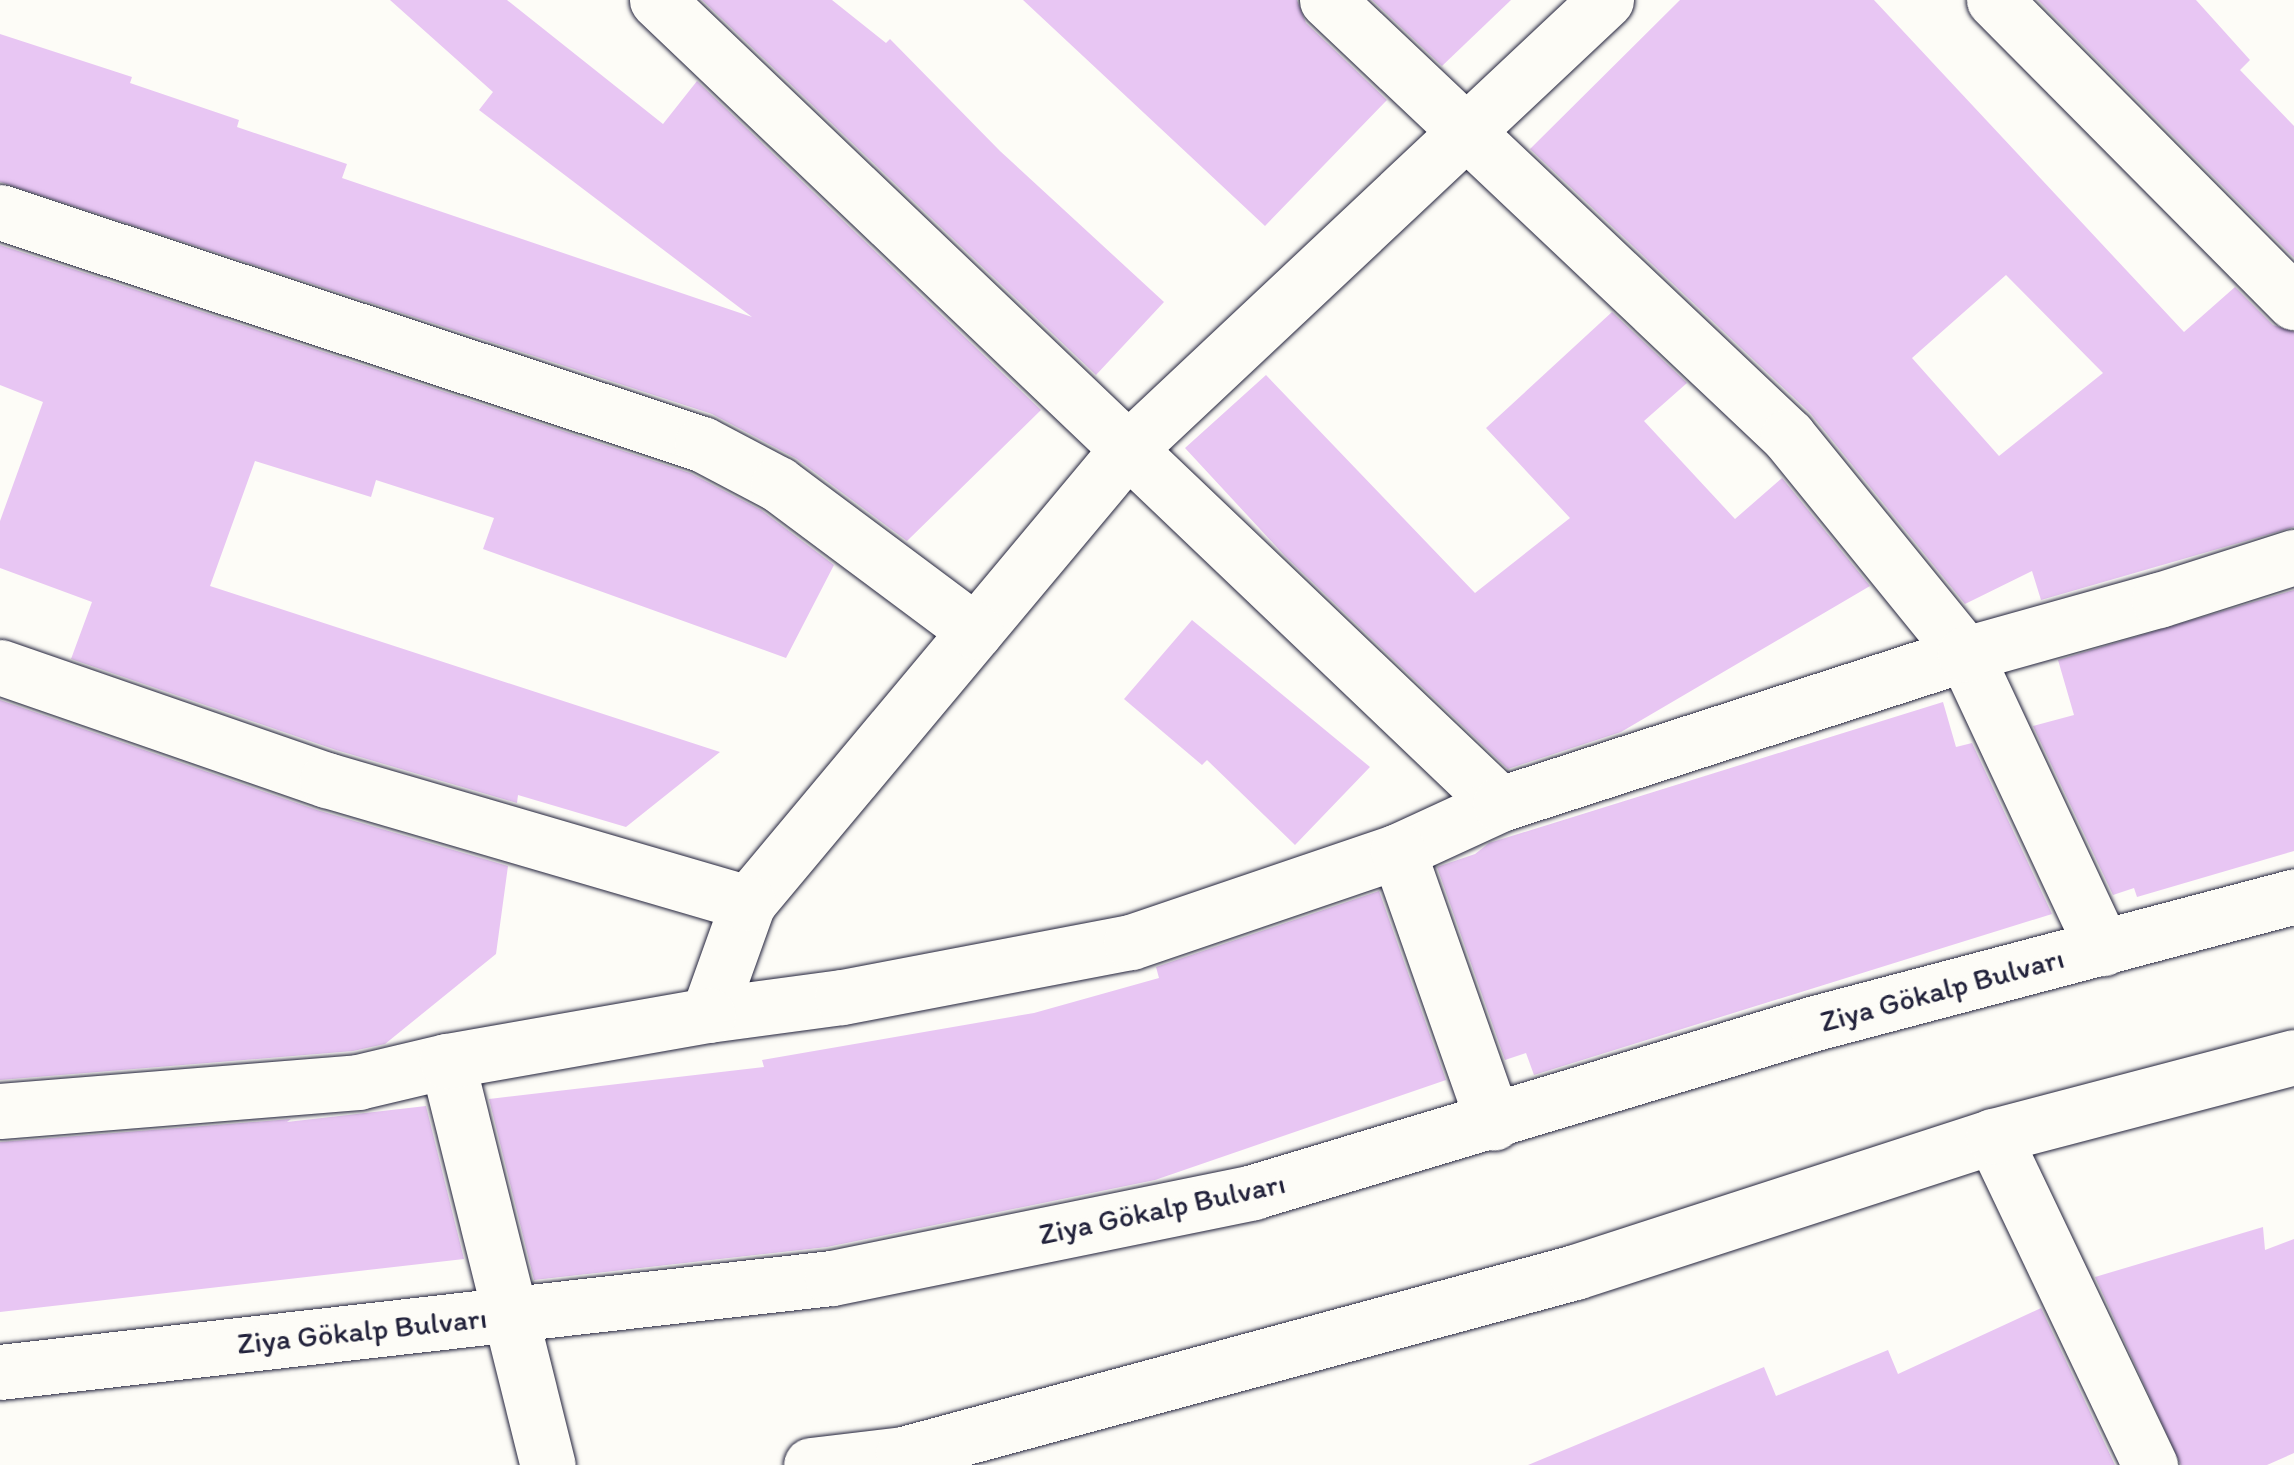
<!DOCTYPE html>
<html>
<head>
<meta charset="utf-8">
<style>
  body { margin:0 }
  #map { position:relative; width:2294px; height:1465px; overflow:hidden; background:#fdfcf7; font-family:Itim,sans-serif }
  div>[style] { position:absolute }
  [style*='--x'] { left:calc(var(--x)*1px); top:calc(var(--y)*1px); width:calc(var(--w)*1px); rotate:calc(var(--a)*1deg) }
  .building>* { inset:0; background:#e8c6f3 }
  .roads { filter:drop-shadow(0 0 2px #22223b) drop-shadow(0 0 2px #22223b) }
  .minor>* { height:55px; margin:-27.5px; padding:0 27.5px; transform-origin:27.5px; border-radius:27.5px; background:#fdfcf7 }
  .major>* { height:55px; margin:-27.5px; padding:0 27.5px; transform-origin:27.5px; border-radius:27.5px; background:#fdfcf7 }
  span { translate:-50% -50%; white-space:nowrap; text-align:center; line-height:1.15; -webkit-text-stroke:8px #fdfcf7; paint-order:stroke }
  .street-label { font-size:30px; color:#22223b }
</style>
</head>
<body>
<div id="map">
  <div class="building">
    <div style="clip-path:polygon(390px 0,507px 0,663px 124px,697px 81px,1041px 410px,907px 541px,797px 459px,712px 414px,0 182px,0 34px,132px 77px,130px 83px,239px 120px,237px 127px,347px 164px,342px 178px,752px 317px,479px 110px,493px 92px)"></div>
    <div style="clip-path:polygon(702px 0,832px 0,886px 43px,890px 39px,1000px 151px,1164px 302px,1096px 375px)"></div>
    <div style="clip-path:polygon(1023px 0,1297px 0,1306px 23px,1387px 100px,1265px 226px)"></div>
    <div style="clip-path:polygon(1372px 0,1511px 0,1442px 66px)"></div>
    <div style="clip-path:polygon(evenodd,1680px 0,1874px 0,2184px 332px,2235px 287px,2273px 325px,2294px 332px,2294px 527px,2041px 600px,2032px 571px,1965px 604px,1810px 413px,1530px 149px,1680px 0,2006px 275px,2103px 373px,1999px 456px,1912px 358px,2006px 275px)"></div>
    <div style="clip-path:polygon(2038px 0,2196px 0,2250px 60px,2240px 70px,2294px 126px,2294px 258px)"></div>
    <div style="clip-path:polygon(0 245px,690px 473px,761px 510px,834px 565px,786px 658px,483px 549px,494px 518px,376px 480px,371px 497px,255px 461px,210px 586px,720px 752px,626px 827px,518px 795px,517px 803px,336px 750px,71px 659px,92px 602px,0 568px,0 521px,43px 402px,0 385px)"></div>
    <div style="clip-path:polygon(1612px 312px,1687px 383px,1644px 421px,1735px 519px,1782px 478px,1870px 586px,1621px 732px,1508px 769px,1285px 556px,1185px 448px,1266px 375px,1475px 593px,1570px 518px,1486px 428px)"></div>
    <div style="clip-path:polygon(2294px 590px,2294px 851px,2137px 897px,2134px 888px,2113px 895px,2033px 726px,2074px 715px,2058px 660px)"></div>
    <div style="clip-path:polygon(1192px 620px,1370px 767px,1295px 845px,1207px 760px,1202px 765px,1124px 699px)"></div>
    <div style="clip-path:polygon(0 700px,317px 810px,508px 866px,496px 954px,385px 1044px,353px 1051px,0 1080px)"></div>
    <div style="clip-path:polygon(1943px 702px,1956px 747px,1972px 743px,2052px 914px,1534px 1075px,1526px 1053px,1505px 1060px,1437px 867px,1475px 854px,1489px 843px)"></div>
    <div style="clip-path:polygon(1379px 891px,1446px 1080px,1155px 1180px,827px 1247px,534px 1280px,489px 1099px,764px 1067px,762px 1060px,1034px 1013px,1159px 978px,1156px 967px)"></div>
    <div style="clip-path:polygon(426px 1106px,464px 1259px,0 1312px,0 1142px,291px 1119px,287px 1122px)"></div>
    <div style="clip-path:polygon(2263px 1227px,2265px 1250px,2294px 1239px,2294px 1453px,2267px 1465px,2181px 1465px,2095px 1277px)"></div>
    <div style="clip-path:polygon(2041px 1308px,2115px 1465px,1528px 1465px,1764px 1367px,1776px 1396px,1888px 1350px,1898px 1374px)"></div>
  </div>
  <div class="roads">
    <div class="minor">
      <div style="--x:657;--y:0;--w:1165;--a:43.64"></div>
      <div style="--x:1327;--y:0;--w:635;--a:43.4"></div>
      <div style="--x:1788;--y:436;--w:281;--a:50.9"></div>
      <div style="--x:1965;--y:654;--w:325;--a:64.9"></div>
      <div style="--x:1606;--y:0;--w:660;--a:136.78"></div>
      <div style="--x:1125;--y:452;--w:588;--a:129.89"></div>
      <div style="--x:748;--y:903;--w:119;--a:109.7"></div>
      <div style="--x:708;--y:1015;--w:135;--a:-7.7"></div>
      <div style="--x:842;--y:997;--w:294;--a:-10.8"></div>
      <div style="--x:1131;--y:942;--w:282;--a:-18.8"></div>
      <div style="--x:1398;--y:851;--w:112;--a:-24.7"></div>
      <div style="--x:1500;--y:804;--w:489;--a:-17.9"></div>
      <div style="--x:1965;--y:654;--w:201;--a:-15.6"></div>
      <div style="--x:2159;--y:600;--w:142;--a:-17.7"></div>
      <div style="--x:1994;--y:0;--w:426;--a:45.2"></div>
      <div style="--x:0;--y:212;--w:739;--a:18.29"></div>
      <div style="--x:702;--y:444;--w:86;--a:27.8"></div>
      <div style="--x:778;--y:484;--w:246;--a:36.7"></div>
      <div style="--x:0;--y:667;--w:346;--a:19.1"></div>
      <div style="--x:327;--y:780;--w:439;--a:16.3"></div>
      <div style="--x:1398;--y:851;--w:288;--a:70.6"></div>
      <div style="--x:447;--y:1061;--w:416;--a:76"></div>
      <div style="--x:0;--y:1111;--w:359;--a:-4.6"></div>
      <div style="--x:358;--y:1082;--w:91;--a:-13.3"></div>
      <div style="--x:447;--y:1061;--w:265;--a:-10"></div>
      <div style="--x:1993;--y:1136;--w:365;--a:64.5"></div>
    </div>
    <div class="major">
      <div style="--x:0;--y:1372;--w:837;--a:-6.45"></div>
      <div style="--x:832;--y:1278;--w:430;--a:-11.5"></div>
      <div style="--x:1253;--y:1192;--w:587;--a:-16.74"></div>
      <div style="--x:1815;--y:1023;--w:496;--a:-14.8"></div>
      <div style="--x:811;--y:1465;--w:93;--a:-6.8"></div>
      <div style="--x:903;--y:1454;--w:696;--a:-15.15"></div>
      <div style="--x:1575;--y:1272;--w:440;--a:-18"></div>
      <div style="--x:1993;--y:1136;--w:311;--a:-14.7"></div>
    </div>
  </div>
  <div class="street-label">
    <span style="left:1942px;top:990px;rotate:-15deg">Ziya Gökalp Bulvarı</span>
    <span style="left:1162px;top:1209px;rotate:-12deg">Ziya Gökalp Bulvarı</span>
    <span style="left:362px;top:1331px;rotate:-6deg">Ziya Gökalp Bulvarı</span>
  </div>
</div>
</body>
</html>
